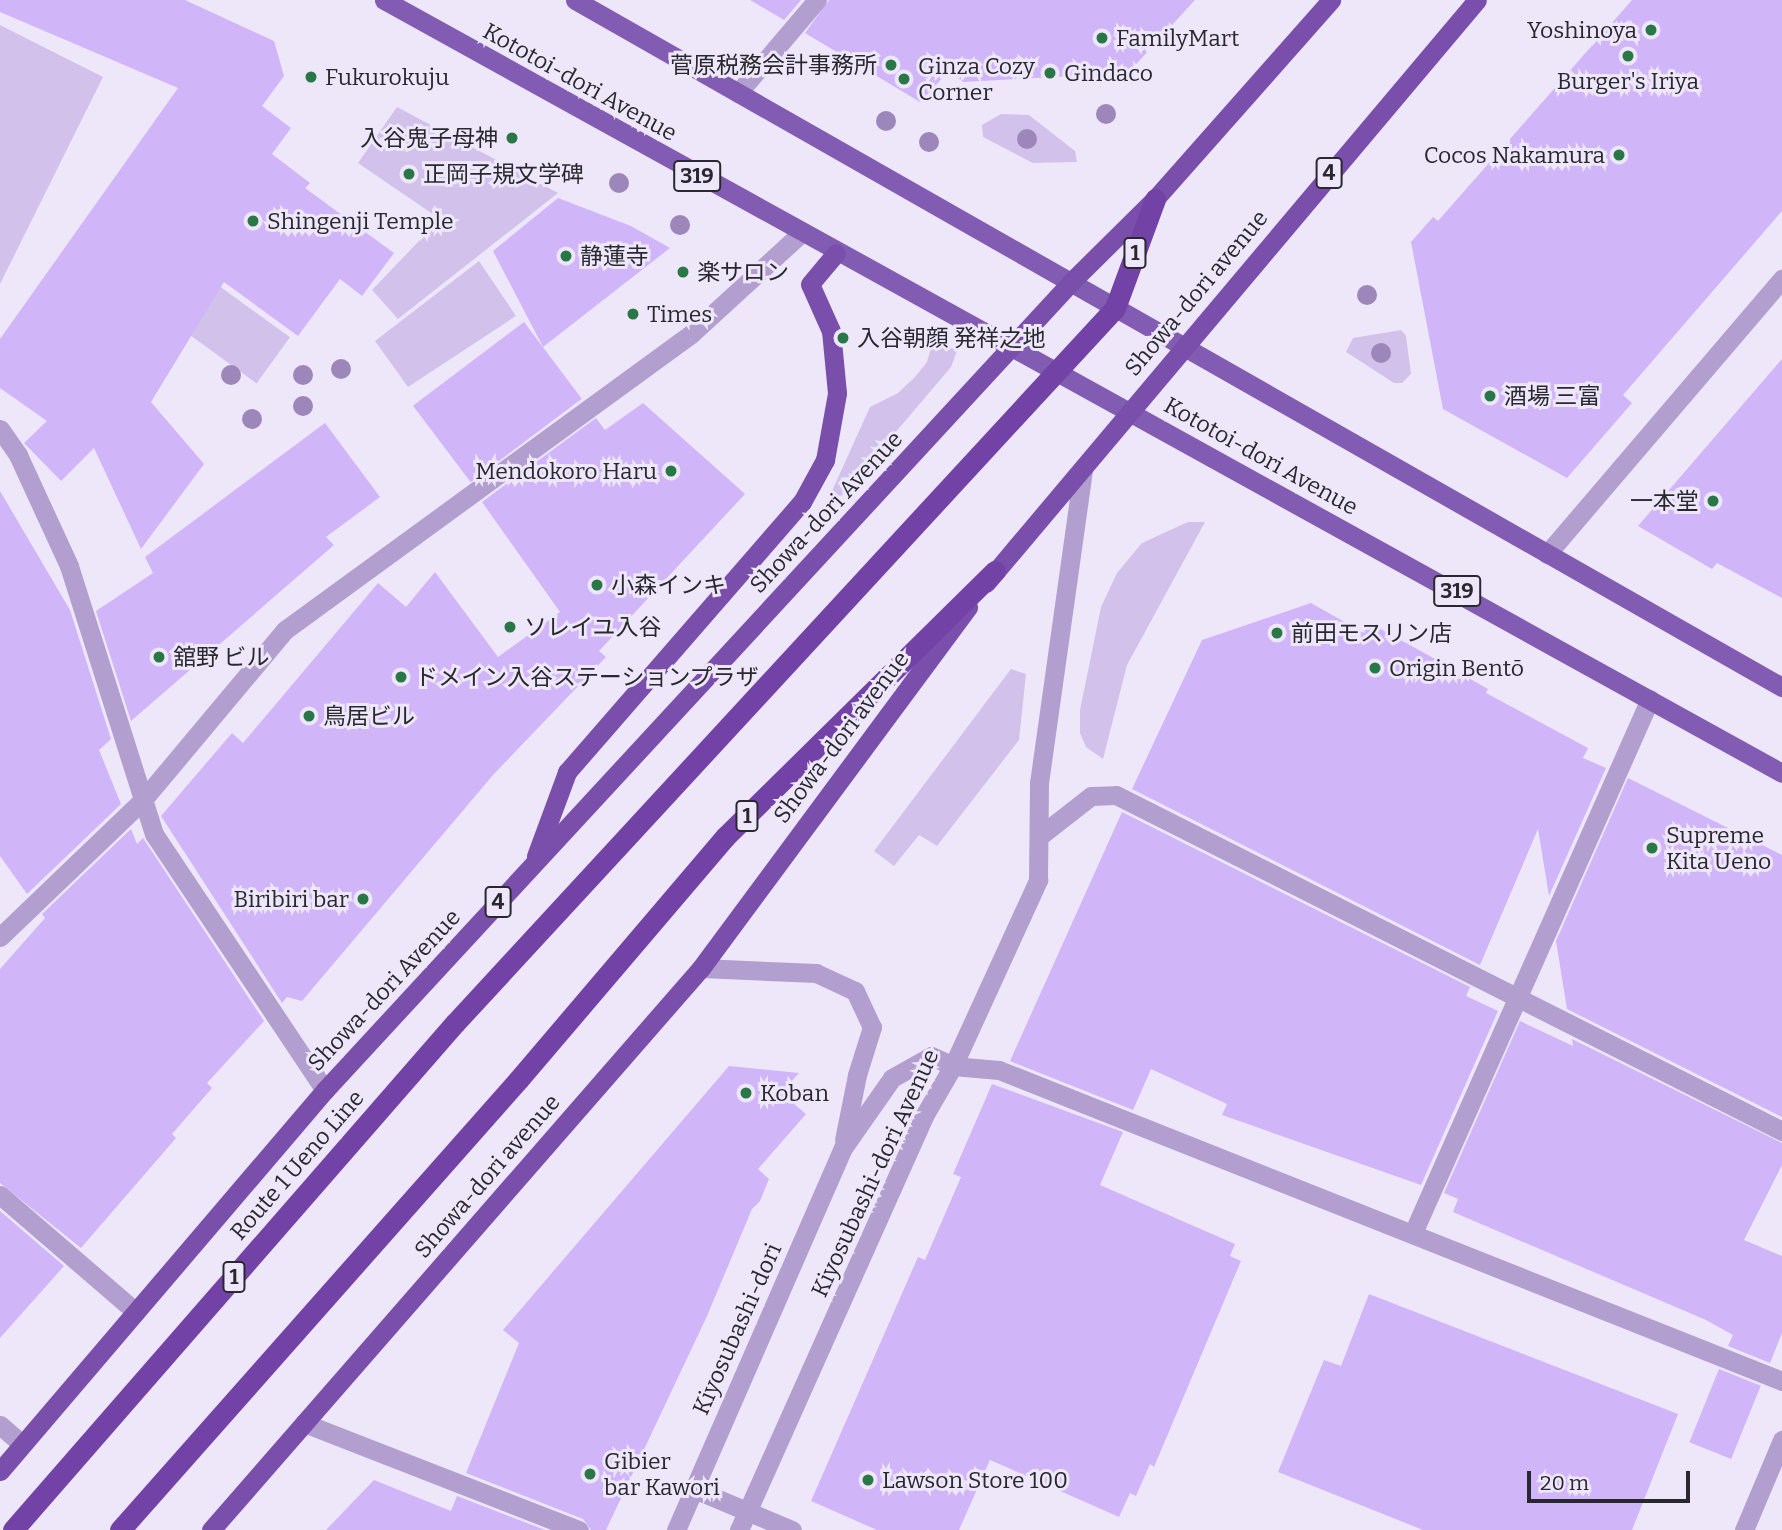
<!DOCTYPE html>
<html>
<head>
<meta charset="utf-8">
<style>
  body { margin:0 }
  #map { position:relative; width:1782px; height:1530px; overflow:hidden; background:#eee7fa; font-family:Bitter,"Noto Sans JP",serif }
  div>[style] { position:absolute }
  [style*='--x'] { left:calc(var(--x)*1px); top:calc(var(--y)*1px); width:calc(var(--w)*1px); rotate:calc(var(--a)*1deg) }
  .green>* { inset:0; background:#d2c2eb; transform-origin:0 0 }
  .building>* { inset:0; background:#d1b5f9; transform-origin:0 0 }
  .service>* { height:19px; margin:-9.5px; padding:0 9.5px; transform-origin:9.5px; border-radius:9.5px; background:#b29fcf }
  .minor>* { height:19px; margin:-9.5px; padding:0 9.5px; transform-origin:9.5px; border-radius:9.5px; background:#b29fcf }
  .tertiary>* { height:19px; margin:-9.5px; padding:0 9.5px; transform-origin:9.5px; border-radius:9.5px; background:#b29fcf }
  .primary>* { height:19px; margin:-9.5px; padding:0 9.5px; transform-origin:9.5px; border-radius:9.5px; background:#825cb2 }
  .trunk>* { height:19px; margin:-9.5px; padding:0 9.5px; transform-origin:9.5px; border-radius:9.5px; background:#7a4fac }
  .motorway>* { height:21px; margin:-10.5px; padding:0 10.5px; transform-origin:10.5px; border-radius:10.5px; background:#7242a7 }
  .trees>* { width:20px; height:20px; margin:-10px; border-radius:50%; background:#9d86b9 }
  .dots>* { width:19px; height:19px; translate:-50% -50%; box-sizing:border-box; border:4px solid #eee7fa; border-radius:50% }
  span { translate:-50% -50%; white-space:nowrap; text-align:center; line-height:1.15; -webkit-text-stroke:6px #eee7fa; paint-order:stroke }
  .shield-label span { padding:2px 5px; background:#eee7fa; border:2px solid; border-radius:5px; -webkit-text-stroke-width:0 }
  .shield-label { font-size:21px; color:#2a282f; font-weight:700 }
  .poi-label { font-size:23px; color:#2a282f }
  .right { translate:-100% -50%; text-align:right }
  .left { translate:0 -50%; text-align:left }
  .street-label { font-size:23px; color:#2a282f }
  .scale { position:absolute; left:1527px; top:1471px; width:163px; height:32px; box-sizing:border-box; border:4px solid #2a282f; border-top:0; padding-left:9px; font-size:21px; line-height:24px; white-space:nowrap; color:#2a282f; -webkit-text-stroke:5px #eee7fa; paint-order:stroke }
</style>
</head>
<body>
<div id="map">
  <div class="green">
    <div style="clip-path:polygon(0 25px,103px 77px,0 284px)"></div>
    <div style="clip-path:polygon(397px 107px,558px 193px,398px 319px,372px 290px,440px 219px,358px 163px)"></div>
    <div style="clip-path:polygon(1001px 114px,1029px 115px,1075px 151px,1077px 162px,1033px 163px,983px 137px,982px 125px)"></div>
    <div style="left:167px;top:248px;width:152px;height:57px;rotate:36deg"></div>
    <div style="clip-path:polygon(479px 261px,516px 316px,408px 387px,375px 341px)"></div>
    <div style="clip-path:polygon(1401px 330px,1406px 336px,1411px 374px,1402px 383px,1394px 383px,1346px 352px,1353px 338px)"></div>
    <div style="clip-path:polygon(934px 337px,957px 351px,951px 367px,833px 506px,822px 513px,870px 407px,898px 393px,915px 377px,927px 362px)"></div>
    <div style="clip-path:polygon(1188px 522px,1205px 522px,1127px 665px,1103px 759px,1086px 747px,1080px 733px,1080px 710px,1101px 607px,1117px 573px,1142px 543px)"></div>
    <div style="clip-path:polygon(1011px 669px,1026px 674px,1019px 740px,937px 846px,919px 835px,894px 866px,874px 851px)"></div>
  </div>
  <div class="building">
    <div style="clip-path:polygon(0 0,185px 0,274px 41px,284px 76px,262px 106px,291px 128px,272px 154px,310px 183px,305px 188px,394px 253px,362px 296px,340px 279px,298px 336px,224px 282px,151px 402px,204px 464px,141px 549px,94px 448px,61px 481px,24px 443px,47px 421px,0 388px,0 339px,178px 88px,0 12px)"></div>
    <div style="clip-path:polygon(750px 0,801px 0,784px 20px)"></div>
    <div style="clip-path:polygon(829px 0,1195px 0,1128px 73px,963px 82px,949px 71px,920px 102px,805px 33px)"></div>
    <div style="clip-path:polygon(1632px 0,1782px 0,1782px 211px,1623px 395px,1632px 403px,1567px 478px,1443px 409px,1411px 242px,1433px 217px,1438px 221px)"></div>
    <div style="clip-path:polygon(558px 198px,631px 226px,670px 248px,543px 347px,493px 251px)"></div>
    <div style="left:524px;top:322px;width:96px;height:139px;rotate:53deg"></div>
    <div style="clip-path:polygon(1782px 359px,1782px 598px,1717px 563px,1712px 569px,1638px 526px)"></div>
    <div style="clip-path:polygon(643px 403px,745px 494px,599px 651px,606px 657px,493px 775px,302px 1001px,287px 997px,282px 1003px,161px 816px,232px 733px,243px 743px,378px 583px,406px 607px,435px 572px,498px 657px,560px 612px,482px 502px,596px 418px,605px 430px)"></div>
    <div style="clip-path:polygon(325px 423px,380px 497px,326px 537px,334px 545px,131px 721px,96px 611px,153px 573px,145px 557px)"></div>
    <div style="clip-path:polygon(0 491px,70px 610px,111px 739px,99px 750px,121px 804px,27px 894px,0 856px)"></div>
    <div style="clip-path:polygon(1311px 603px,1364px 633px,1368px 622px,1428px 655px,1488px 689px,1486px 693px,1588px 748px,1583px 758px,1606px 768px,1549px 896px,1538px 829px,1480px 965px,1132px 789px,1202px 640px)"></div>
    <div style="clip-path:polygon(1628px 778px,1782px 855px,1782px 1117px,1567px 1009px,1556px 941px)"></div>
    <div style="clip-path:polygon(1122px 812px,1470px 987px,1466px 996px,1498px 1011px,1421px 1185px,1222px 1115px,1227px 1104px,1151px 1069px,1133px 1110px,1010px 1061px)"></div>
    <div style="clip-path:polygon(131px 829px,137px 844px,143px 838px,264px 1021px,207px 1083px,212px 1088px,172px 1134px,176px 1138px,81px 1248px,0 1183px,0 969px,45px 918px,42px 914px)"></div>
    <div style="clip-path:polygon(1520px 1021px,1573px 1046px,1572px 1039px,1782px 1143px,1782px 1165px,1744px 1240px,1782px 1256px,1782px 1333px,1770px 1363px,1728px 1346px,1733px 1335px,1706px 1320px,1453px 1212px,1458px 1199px,1444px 1193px)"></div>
    <div style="clip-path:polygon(729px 1066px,799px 1073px,781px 1093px,806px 1114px,758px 1169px,769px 1179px,760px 1201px,752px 1209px,707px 1316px,606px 1530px,591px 1530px,583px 1519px,466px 1473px,519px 1343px,503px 1330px)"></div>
    <div style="clip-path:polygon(992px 1084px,1123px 1132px,1100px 1185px,1235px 1244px,1230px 1256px,1241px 1261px,1154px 1467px,1150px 1464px,1136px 1496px,1130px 1493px,1119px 1517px,990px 1460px,959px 1530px,877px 1530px,811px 1501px,918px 1257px,925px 1260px,961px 1177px,953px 1174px)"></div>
    <div style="clip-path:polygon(0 1211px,64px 1266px,0 1338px)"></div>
    <div style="clip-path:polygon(1369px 1294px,1678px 1414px,1632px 1530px,1423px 1530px,1278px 1472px,1324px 1360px,1341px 1366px)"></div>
    <div style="left:1719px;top:1369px;width:45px;height:79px;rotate:22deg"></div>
    <div style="clip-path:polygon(374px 1480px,451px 1511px,457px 1496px,545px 1530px,326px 1530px)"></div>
  </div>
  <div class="service">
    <div style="--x:0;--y:1195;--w:179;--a:40.7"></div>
    <div style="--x:0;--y:1425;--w:29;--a:41"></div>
  </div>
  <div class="minor">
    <div style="--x:738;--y:93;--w:122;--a:-49.7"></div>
    <div style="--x:0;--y:429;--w:32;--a:55"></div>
    <div style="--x:18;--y:455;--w:122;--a:65.3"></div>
    <div style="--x:69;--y:566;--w:281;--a:72.4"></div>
    <div style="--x:154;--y:834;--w:308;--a:56.3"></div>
    <div style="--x:1547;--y:554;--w:362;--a:-49.5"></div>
    <div style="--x:1041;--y:835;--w:63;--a:-38"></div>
    <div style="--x:1091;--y:796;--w:25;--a:-2"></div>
    <div style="--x:1116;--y:795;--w:746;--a:26.77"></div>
    <div style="--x:0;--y:937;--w:197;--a:-43.8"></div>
    <div style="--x:142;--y:801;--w:223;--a:-50.1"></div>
    <div style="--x:285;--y:630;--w:502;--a:-36.09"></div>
    <div style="--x:691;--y:334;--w:148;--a:-42.5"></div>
    <div style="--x:953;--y:1066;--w:46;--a:5"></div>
    <div style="--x:999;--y:1070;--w:843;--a:21.66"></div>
    <div style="--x:1413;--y:1233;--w:584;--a:-66.07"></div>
    <div style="--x:304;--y:1423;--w:295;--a:21.3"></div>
    <div style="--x:694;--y:1489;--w:106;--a:22.7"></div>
    <div style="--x:1744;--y:1530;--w:98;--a:-67.1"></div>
  </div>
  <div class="tertiary">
    <div style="--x:701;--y:968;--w:115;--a:2.5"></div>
    <div style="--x:816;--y:973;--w:43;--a:24.8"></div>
    <div style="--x:855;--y:991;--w:40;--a:65"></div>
    <div style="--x:872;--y:1027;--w:50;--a:107.4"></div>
    <div style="--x:857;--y:1075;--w:66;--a:101.3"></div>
    <div style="--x:676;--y:1530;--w:417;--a:-66.4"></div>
    <div style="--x:843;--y:1148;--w:85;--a:-55"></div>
    <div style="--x:892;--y:1078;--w:45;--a:-29.4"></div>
    <div style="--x:931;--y:1056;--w:24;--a:24"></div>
    <div style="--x:739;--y:1530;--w:453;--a:-65.9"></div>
    <div style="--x:924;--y:1116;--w:58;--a:-59.9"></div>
    <div style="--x:953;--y:1066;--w:205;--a:-65.4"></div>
    <div style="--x:1038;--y:880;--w:97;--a:-89.4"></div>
    <div style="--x:1039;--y:783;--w:318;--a:-82"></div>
  </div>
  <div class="primary">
    <div style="--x:384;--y:0;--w:1597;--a:28.94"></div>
    <div style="--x:575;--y:0;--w:1389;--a:29.65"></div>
  </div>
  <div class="trunk">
    <div style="--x:986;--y:583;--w:762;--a:-49.9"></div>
    <div style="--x:536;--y:856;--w:90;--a:-69.7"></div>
    <div style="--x:567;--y:772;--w:358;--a:-49"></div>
    <div style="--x:802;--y:502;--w:48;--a:-61.3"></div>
    <div style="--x:825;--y:460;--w:68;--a:-79.8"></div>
    <div style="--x:837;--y:393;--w:62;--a:-95.5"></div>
    <div style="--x:831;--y:331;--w:51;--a:-114.1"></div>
    <div style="--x:810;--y:284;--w:40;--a:-50"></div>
    <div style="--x:0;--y:1471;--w:501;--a:-49.54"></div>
    <div style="--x:325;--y:1090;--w:1100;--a:-47.28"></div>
    <div style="--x:1071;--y:282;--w:118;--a:-44.7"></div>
    <div style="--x:1155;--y:199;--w:266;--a:-48.5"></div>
    <div style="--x:211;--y:1530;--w:746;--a:-48.92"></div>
    <div style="--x:701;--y:968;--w:449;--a:-53.5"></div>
  </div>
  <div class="motorway">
    <div style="--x:13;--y:1530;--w:673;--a:-48.92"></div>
    <div style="--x:455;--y:1023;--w:973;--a:-47.29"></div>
    <div style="--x:1115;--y:308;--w:116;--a:-69.8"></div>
    <div style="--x:120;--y:1530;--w:602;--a:-48.5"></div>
    <div style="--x:519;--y:1079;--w:318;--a:-49.6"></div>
    <div style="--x:725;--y:837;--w:379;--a:-44.6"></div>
  </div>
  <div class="trees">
    <div style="left:1106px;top:114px"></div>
    <div style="left:886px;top:121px"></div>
    <div style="left:1027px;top:139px"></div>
    <div style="left:929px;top:142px"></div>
    <div style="left:619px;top:183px"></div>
    <div style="left:680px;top:225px"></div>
    <div style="left:1367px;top:295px"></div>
    <div style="left:1381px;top:353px"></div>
    <div style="left:341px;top:369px"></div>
    <div style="left:231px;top:375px"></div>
    <div style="left:303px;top:375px"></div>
    <div style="left:303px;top:406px"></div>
    <div style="left:252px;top:419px"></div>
  </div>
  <div class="dots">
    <div style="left:1651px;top:30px;background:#297747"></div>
    <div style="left:1102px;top:38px;background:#297747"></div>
    <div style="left:1628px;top:56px;background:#297747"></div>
    <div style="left:891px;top:65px;background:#297747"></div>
    <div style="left:1050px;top:73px;background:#297747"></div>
    <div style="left:311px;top:77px;background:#297747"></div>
    <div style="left:904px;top:79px;background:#297747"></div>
    <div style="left:512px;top:138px;background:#297747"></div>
    <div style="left:1619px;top:155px;background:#297747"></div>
    <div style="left:409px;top:174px;background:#297747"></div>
    <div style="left:253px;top:221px;background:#297747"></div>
    <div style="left:566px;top:256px;background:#297747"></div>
    <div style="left:683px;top:272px;background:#297747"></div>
    <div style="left:633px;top:314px;background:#297747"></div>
    <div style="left:843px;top:338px;background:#297747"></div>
    <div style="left:1490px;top:396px;background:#297747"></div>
    <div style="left:671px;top:471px;background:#297747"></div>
    <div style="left:1713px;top:501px;background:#297747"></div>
    <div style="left:597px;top:585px;background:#297747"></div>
    <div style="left:510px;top:627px;background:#297747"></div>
    <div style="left:1277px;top:633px;background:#297747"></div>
    <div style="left:159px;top:657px;background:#297747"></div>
    <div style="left:1375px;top:668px;background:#297747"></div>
    <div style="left:401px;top:677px;background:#297747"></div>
    <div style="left:309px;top:716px;background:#297747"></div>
    <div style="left:1652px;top:848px;background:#297747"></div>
    <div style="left:363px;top:899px;background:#297747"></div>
    <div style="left:746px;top:1093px;background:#297747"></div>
    <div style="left:590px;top:1474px;background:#297747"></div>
    <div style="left:868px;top:1480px;background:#297747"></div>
  </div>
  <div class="shield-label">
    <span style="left:1329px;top:173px">4</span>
    <span style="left:697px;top:176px">319</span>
    <span style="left:1135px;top:253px">1</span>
    <span style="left:1457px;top:591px">319</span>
    <span style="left:747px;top:816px">1</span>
    <span style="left:498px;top:902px">4</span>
    <span style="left:234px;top:1277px">1</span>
  </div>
  <div class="poi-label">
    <span class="right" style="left:1637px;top:30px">Yoshinoya</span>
    <span class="left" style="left:1116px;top:38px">FamilyMart</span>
    <span class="right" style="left:877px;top:65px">菅原税務会計事務所</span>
    <span class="left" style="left:918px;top:79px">Ginza Cozy<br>Corner</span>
    <span class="left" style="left:1064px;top:73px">Gindaco</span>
    <span class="left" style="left:325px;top:77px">Fukurokuju</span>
    <span style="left:1628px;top:81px">Burger's Iriya</span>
    <span class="right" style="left:498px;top:138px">入谷鬼子母神</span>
    <span class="right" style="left:1605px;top:155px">Cocos Nakamura</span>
    <span class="left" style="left:423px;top:174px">正岡子規文学碑</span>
    <span class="left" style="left:267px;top:221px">Shingenji Temple</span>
    <span class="left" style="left:580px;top:256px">静蓮寺</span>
    <span class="left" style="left:697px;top:272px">楽サロン</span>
    <span class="left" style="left:647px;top:314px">Times</span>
    <span class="left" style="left:857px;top:338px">入谷朝顔 発祥之地</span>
    <span class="left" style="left:1504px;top:396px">酒場 三富</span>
    <span class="right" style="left:657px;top:471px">Mendokoro Haru</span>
    <span class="right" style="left:1699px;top:501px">一本堂</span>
    <span class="left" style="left:611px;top:585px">小森インキ</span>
    <span class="left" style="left:524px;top:627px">ソレイユ入谷</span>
    <span class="left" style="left:1291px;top:633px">前田モスリン店</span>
    <span class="left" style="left:173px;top:657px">舘野 ビル</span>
    <span class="left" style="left:1389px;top:668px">Origin Bentō</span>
    <span class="left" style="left:415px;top:677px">ドメイン入谷ステーションプラザ</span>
    <span class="left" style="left:323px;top:716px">鳥居ビル</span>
    <span class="left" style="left:1666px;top:848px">Supreme<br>Kita Ueno</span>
    <span class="right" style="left:349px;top:899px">Biribiri bar</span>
    <span class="left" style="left:760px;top:1093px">Koban</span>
    <span class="left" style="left:604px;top:1474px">Gibier<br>bar Kawori</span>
    <span class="left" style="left:882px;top:1480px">Lawson Store 100</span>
  </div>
  <div class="street-label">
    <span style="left:580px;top:82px;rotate:29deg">Kototoi-dori Avenue</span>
    <span style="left:1196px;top:293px;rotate:-50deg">Showa-dori avenue</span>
    <span style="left:1261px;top:456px;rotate:29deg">Kototoi-dori Avenue</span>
    <span style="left:826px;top:512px;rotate:-47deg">Showa-dori Avenue</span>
    <span style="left:841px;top:737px;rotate:-53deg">Showa-dori avenue</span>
    <span style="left:384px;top:990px;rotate:-47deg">Showa-dori Avenue</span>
    <span style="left:297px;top:1165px;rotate:-49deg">Route 1 Ueno Line</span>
    <span style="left:875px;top:1173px;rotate:-65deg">Kiyosubashi-dori Avenue</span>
    <span style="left:487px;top:1176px;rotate:-49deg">Showa-dori avenue</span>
    <span style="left:737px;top:1329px;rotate:-66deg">Kiyosubashi-dori</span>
  </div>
  <div class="scale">20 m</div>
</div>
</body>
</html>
